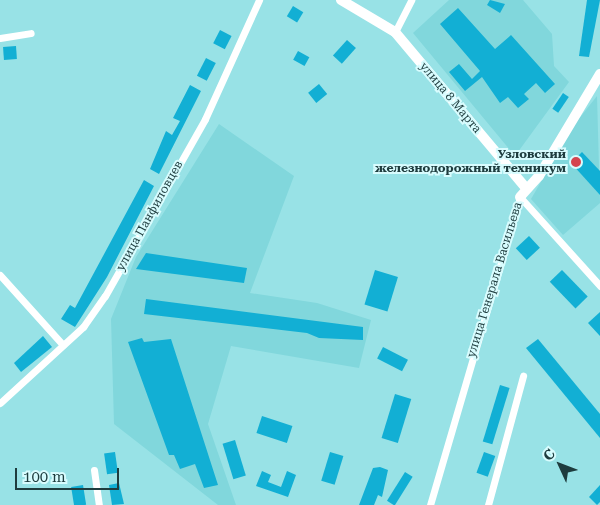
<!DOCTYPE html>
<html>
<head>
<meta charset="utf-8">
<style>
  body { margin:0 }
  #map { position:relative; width:600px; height:505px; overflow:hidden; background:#98e2e6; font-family:"Roboto Serif",serif }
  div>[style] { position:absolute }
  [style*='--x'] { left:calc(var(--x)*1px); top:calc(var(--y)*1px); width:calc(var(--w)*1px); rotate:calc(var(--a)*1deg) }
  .built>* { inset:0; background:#81d7dc }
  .building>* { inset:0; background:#12afd4; transform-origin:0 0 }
  .street>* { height:7px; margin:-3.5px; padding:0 3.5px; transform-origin:3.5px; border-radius:3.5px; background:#fff }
  .secondary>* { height:10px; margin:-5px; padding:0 5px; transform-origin:5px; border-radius:5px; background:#fff }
  .dots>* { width:14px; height:14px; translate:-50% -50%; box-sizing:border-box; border:2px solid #d8fcfe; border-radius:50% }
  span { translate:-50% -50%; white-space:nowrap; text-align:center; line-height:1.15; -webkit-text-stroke:4px #d8fcfe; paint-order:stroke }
  .street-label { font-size:12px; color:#1e3c3e }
  .poi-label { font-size:12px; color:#1e3c3e; font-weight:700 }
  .right { translate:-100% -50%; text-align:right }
  .north { position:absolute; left:535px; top:440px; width:50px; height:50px; -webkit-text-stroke:4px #d8fcfe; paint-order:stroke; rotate:313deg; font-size:14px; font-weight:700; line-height:20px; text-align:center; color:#1e3c3e }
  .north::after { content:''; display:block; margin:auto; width:18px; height:22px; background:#1e3c3e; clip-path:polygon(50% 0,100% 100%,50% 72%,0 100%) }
  .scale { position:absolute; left:15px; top:468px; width:104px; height:22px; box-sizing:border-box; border:2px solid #1e3c3e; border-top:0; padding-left:6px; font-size:15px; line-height:18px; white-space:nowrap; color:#1e3c3e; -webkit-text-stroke:4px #d8fcfe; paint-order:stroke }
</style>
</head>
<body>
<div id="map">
  <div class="built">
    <div style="clip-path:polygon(449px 0,523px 0,552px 34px,554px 66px,569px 82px,515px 156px,413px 33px)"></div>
    <div style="clip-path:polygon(597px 96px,600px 203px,563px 235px,531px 199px,574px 125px)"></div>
    <div style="clip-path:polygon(219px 124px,294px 176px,250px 293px,317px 303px,371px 320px,359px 368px,231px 346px,208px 424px,236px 505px,218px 505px,114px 424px,111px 319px,136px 257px)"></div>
  </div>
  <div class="building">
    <div style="clip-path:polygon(490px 0,505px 4px,500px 13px,487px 5px)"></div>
    <div style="clip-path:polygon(587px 0,600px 0,589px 57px,579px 56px)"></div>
    <div style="left:293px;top:6px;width:12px;height:12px;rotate:31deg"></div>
    <div style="clip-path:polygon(458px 8px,495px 49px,511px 35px,555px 84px,545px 93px,536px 83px,524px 94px,529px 99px,518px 108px,508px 97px,500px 103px,482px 77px,465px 91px,449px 72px,459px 64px,472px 79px,480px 71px,440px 24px)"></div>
    <div style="left:220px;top:30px;width:13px;height:15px;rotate:27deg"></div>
    <div style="left:347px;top:40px;width:12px;height:21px;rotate:42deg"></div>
    <div style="left:16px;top:46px;width:13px;height:13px;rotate:86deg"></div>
    <div style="left:298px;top:51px;width:13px;height:10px;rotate:29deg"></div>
    <div style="left:206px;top:58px;width:11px;height:20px;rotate:27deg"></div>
    <div style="left:319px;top:84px;width:13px;height:14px;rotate:51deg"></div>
    <div style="clip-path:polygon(190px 85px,201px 91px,159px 174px,150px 169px,166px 131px,172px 135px,180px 121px,173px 118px)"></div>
    <div style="left:563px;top:93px;width:7px;height:19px;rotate:34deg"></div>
    <div style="clip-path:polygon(582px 152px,600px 171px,600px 195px,571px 163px)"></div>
    <div style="clip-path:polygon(144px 180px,154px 186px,107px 277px,75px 327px,61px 319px,70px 305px,75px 308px)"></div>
    <div style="left:529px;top:236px;width:16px;height:18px;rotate:47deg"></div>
    <div style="clip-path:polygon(146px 253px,247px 268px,244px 283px,136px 269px)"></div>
    <div style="left:375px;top:270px;width:24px;height:36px;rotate:17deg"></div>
    <div style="left:562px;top:270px;width:37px;height:17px;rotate:46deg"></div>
    <div style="clip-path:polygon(146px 299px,363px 327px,363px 340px,319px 338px,307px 333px,144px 314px)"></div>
    <div style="clip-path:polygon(600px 312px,600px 336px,588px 323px)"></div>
    <div style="clip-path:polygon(43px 336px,52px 347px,21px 372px,14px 363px)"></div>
    <div style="clip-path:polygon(142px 338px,144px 342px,171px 339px,218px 485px,204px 488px,195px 464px,180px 469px,174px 455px,169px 455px,128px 342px)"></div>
    <div style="clip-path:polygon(538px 339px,600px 414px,600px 438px,526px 348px)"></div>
    <div style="left:383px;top:347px;width:28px;height:13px;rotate:27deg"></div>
    <div style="left:500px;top:385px;width:10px;height:59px;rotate:17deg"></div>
    <div style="left:395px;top:394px;width:17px;height:46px;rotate:17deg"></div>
    <div style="left:262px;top:416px;width:32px;height:18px;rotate:18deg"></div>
    <div style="left:235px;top:440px;width:37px;height:13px;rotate:73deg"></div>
    <div style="left:115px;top:452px;width:21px;height:11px;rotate:82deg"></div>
    <div style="left:330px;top:452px;width:14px;height:30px;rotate:17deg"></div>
    <div style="left:484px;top:452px;width:12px;height:22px;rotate:20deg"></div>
    <div style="clip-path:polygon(380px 467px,388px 470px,382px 497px,378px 495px,374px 505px,359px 505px,373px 468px)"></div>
    <div style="clip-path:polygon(262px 471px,271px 475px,268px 482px,281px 487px,287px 471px,296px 475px,288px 497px,256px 486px)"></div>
    <div style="left:405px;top:472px;width:9px;height:34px;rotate:32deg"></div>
    <div style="clip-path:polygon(119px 483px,124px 504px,112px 505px,109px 485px)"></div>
    <div style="left:83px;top:485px;width:20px;height:12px;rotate:81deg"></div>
    <div style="clip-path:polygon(600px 485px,600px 502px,597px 505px,589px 497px)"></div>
  </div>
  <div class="street">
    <div style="--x:395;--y:32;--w:36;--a:-63"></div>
    <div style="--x:0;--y:38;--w:31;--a:-9"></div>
    <div style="--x:520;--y:197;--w:120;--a:48"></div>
    <div style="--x:0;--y:275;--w:94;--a:48"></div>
    <div style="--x:0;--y:403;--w:113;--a:-42.5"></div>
    <div style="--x:83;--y:327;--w:38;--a:-55"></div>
    <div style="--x:105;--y:296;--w:203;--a:-60.5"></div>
    <div style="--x:205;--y:119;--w:131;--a:-65.6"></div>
    <div style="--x:94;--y:470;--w:35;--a:82"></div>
    <div style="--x:430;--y:505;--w:321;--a:-73.7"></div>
    <div style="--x:488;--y:505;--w:134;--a:-74.8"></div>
  </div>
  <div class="secondary">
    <div style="--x:341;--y:0;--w:63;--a:30.7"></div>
    <div style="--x:395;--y:32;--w:202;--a:50"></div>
    <div style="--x:520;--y:197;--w:28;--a:-48"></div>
    <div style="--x:539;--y:176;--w:119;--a:-59.1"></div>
  </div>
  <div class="dots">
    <div style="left:576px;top:162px;background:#d4444f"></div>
  </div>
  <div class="street-label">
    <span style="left:450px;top:98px;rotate:50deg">улица 8 Марта</span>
    <span style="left:150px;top:216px;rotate:-61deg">улица Панфиловцев</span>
    <span style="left:495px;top:280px;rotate:-73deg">улица Генерала Васильева</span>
  </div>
  <div class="poi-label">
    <span class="right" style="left:566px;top:162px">Узловский<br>железнодорожный техникум</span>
  </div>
  <div class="north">С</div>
  <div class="scale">100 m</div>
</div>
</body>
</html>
